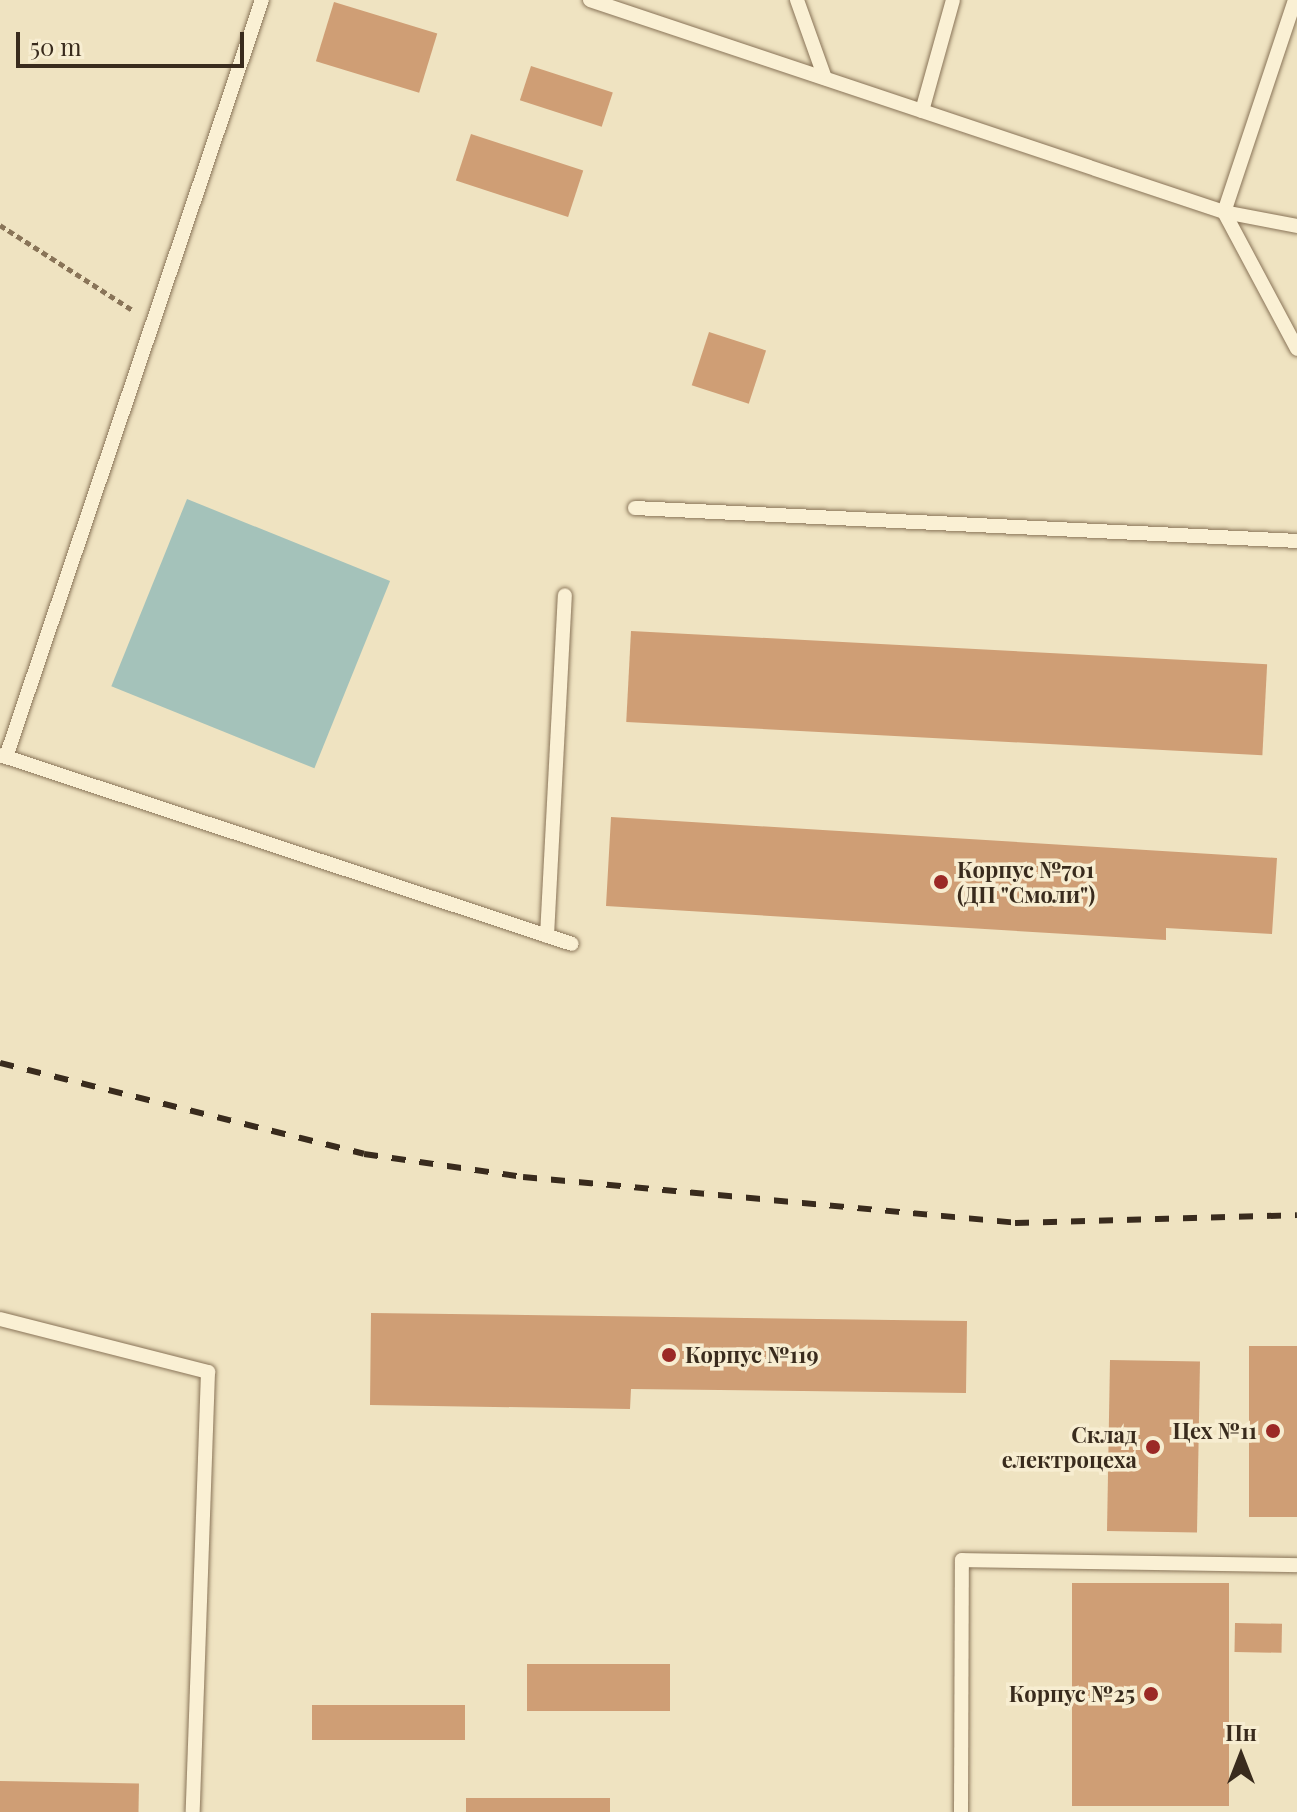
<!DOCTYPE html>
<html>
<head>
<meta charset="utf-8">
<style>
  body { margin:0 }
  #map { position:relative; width:1297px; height:1812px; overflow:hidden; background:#efe3c1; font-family:"Playfair Display",serif }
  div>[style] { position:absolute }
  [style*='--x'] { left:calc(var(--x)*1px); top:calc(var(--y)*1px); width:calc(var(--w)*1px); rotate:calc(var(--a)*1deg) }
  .water>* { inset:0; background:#a4c2ba; transform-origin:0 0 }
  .building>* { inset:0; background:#cf9e75; transform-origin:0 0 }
  .path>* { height:5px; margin-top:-2.5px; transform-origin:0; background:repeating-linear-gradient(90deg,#897458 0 6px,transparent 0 10px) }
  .roads { filter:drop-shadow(0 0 2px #897458) drop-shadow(0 0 2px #897458) }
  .lane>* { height:14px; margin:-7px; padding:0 7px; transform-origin:7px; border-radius:7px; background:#faf0d4 }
  .rail>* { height:6px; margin-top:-3px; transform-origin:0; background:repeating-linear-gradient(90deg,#392b1d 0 14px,transparent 0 28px) }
  .dots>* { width:22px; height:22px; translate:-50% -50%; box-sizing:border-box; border:4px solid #f7edd1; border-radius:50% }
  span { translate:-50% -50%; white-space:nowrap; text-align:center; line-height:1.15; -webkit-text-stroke:7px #f7edd1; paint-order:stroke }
  .poi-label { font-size:22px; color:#392b1d; font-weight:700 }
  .left { translate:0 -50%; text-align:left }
  .right { translate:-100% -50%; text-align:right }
  .north { position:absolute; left:1201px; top:1716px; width:80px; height:80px; -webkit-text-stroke:6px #f7edd1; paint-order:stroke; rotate:0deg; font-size:22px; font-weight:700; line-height:32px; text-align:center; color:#392b1d }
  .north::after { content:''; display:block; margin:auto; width:28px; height:36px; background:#392b1d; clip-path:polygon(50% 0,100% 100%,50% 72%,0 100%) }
  .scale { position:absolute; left:16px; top:32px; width:228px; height:36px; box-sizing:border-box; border:4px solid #392b1d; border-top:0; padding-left:10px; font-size:24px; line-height:28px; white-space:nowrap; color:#392b1d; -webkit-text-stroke:6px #f7edd1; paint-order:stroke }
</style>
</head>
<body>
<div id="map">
  <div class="water">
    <div style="left:187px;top:499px;width:219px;height:202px;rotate:22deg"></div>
  </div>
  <div class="building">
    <div style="left:334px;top:2px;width:108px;height:62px;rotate:17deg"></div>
    <div style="left:531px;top:66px;width:86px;height:36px;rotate:18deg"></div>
    <div style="left:471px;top:134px;width:118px;height:49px;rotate:18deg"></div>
    <div style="left:709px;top:332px;width:60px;height:56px;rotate:18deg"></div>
    <div style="left:631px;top:631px;width:637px;height:91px;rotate:3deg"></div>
    <div style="clip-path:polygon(611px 817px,1277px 858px,1272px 934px,1166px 928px,1166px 940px,606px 906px)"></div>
    <div style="clip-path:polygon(371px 1313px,967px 1321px,966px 1393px,631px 1389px,630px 1409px,370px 1405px)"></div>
    <div style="left:1249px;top:1346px;width:48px;height:171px"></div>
    <div style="left:1110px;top:1360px;width:90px;height:171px;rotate:1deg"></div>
    <div style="left:1072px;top:1583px;width:157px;height:223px"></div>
    <div style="left:1235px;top:1623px;width:47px;height:29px;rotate:1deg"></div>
    <div style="left:527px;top:1664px;width:143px;height:47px"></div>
    <div style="left:312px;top:1705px;width:153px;height:35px"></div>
    <div style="left:0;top:1781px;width:139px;height:31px;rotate:1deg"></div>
    <div style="left:466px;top:1798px;width:144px;height:14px"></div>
  </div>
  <div class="path">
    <div style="--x:0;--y:225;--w:159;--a:32.7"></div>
  </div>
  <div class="roads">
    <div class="lane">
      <div style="--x:590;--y:0;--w:669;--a:18.49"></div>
      <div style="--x:1224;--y:212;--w:74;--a:10.9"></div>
      <div style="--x:797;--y:0;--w:83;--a:70.3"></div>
      <div style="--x:1295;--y:0;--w:224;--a:108.5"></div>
      <div style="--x:1224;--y:212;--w:155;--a:61.9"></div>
      <div style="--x:922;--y:111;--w:115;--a:-74.4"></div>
      <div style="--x:635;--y:508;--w:663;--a:2.85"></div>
      <div style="--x:0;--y:755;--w:602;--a:18.28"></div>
      <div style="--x:6;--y:757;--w:799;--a:-71.32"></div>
      <div style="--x:547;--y:936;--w:341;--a:-87"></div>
      <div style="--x:0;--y:1319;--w:215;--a:14.3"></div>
      <div style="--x:208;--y:1372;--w:440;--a:92"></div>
      <div style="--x:961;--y:1812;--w:252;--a:-89.8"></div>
      <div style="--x:962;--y:1560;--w:335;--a:0.9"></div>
    </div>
  </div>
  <div class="rail">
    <div style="--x:0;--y:1063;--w:375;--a:14"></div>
    <div style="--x:364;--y:1154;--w:161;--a:8.2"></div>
    <div style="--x:523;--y:1177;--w:494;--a:5.3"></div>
    <div style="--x:1015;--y:1223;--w:282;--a:-1.6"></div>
  </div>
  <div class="dots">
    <div style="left:941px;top:882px;background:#9b2926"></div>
    <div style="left:669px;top:1355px;background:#9b2926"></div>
    <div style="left:1273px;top:1431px;background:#9b2926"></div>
    <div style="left:1153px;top:1447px;background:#9b2926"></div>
    <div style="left:1151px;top:1694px;background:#9b2926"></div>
  </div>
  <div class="poi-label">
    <span class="left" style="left:957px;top:882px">Корпус №701<br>(ДП "Смоли")</span>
    <span class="left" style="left:685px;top:1355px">Корпус №119</span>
    <span class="right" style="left:1257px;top:1431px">Цех №11</span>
    <span class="right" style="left:1137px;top:1447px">Склад<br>електроцеха</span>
    <span class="right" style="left:1135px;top:1694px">Корпус №25</span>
  </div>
  <div class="north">Пн</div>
  <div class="scale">50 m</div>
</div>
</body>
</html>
